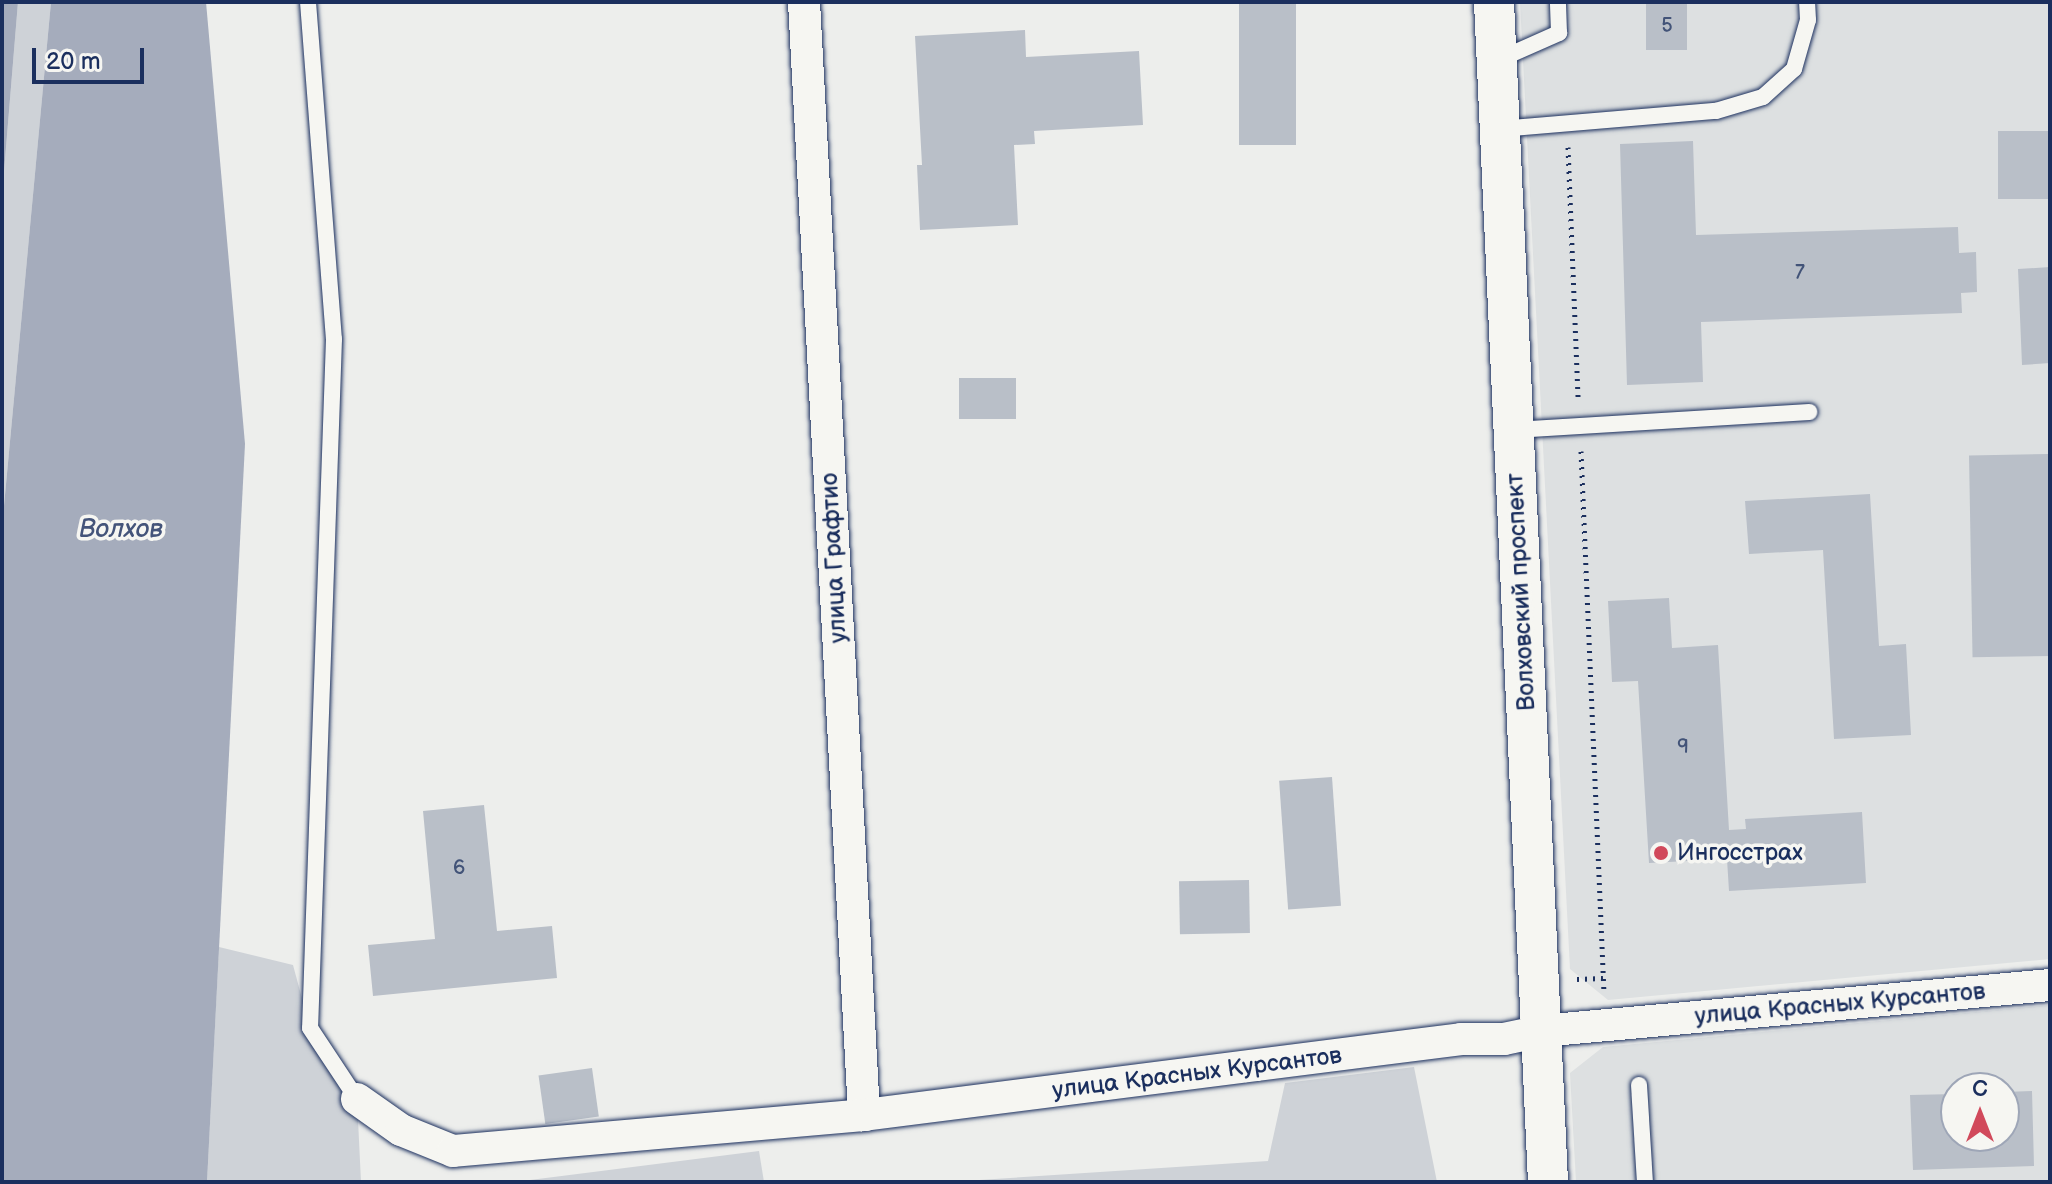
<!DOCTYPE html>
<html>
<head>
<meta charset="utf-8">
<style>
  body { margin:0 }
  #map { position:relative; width:2052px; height:1184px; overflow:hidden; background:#edeeec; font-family:"Balsamiq Sans",sans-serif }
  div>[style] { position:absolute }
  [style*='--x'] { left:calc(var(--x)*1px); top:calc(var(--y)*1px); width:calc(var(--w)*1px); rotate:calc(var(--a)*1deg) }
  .built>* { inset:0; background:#dde0e1 }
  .green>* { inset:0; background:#ced2d7 }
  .water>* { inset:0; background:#a5acbc }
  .building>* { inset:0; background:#b9bfc8; transform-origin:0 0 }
  .path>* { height:5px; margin-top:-2.5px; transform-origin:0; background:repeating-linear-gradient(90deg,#1b2f5e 0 2px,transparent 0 8px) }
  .roads { filter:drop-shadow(0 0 2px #1b2f5e) drop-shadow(0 0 2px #1b2f5e) }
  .service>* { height:16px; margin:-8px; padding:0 8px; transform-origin:8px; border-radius:8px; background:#f6f6f2 }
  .minor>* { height:32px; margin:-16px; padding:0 16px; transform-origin:16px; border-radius:16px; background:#f6f6f2 }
  .tertiary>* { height:40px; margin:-20px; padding:0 20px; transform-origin:20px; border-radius:20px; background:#f6f6f2 }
  .dots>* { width:22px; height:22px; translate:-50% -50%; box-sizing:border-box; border:4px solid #f6f6f2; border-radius:50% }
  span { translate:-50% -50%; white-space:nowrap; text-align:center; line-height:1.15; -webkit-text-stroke:7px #f6f6f2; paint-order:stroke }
  .number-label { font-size:20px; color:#425378 }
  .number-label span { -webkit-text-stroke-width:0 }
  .street-label { font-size:24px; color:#1b2f5e }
  .poi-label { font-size:24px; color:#1b2f5e }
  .left { translate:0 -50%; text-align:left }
  .water-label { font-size:26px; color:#44547a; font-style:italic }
  .frame { position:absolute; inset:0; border:4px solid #1b2f5e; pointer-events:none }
  .north { position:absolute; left:1940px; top:1072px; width:80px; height:80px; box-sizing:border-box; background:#f6f6f2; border:2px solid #9ea6b7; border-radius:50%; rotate:0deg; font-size:22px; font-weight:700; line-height:32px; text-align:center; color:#1b2f5e }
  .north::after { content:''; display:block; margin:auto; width:28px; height:36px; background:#d1495b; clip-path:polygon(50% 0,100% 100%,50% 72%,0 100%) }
  .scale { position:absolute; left:32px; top:48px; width:112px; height:36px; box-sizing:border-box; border:4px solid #1b2f5e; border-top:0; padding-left:10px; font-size:24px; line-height:28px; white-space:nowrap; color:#1b2f5e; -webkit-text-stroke:6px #f6f6f2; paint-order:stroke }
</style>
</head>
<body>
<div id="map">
  <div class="built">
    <div style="clip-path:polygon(1520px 2px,2050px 2px,2050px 959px,1608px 1000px,1570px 969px)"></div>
    <div style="clip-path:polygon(evenodd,2050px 1005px,2050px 1182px,1576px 1182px,1570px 1073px,1603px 1047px,2050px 1005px,1956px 1088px,2004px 1088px,2004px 1136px,1956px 1136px,1956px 1088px)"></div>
  </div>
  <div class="green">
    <div style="clip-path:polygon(18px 2px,51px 2px,2px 527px,2px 196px)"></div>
    <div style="clip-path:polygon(219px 947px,293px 965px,310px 1028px,357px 1099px,361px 1182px,207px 1182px)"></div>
    <div style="clip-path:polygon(1414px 1067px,1437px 1182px,948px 1182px,1268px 1161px,1285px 1083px)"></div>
    <div style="clip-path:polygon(759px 1151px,764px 1182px,527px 1182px,530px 1180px)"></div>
  </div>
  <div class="water">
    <div style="clip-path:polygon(2px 2px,18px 2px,2px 196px)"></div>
    <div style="clip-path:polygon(51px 2px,206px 2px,245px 444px,207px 1182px,2px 1182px,2px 527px)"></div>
  </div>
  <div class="building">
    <div style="left:1239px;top:2px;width:57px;height:143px"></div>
    <div style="left:1646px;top:2px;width:41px;height:48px"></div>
    <div style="clip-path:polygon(1025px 30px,1026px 57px,1139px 51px,1143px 125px,1034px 131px,1035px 144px,1014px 145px,1018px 225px,920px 230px,917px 165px,922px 165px,915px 36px)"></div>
    <div style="left:2050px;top:131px;width:68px;height:52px;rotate:90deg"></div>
    <div style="clip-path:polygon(1693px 141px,1696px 235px,1958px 227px,1959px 253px,1976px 252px,1977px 292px,1961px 293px,1962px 313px,1701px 322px,1703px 382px,1627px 385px,1620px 144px)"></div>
    <div style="clip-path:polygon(2050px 267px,2050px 363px,2022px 365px,2018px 269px)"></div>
    <div style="left:959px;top:378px;width:57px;height:41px"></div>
    <div style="left:2048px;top:454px;width:202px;height:79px;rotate:89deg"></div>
    <div style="clip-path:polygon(1870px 494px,1879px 646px,1906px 644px,1911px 735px,1834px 739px,1823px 550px,1749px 554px,1745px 501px)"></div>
    <div style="clip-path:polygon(1669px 598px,1672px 648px,1718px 645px,1729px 830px,1746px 829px,1745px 819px,1862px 812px,1866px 883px,1729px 891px,1727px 859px,1649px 863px,1638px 681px,1612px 682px,1608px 601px)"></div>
    <div style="left:1332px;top:777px;width:129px;height:53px;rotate:86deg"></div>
    <div style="clip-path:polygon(484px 805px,497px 931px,552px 926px,557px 978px,373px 996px,368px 945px,435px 939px,423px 811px)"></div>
    <div style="left:1249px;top:880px;width:53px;height:70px;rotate:89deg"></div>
    <div style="left:592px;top:1068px;width:49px;height:54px;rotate:82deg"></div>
    <div style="clip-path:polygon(2032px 1091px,2034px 1166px,1913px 1170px,1910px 1095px,1956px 1094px,1956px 1136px,2004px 1136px,2004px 1092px)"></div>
  </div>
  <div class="path">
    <div style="--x:1568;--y:147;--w:254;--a:87.7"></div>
    <div style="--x:1581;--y:451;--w:541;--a:87.57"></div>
    <div style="--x:1577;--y:979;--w:26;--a:-2"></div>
  </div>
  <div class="roads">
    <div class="service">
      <div style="--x:308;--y:2;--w:338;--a:85.6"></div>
      <div style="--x:334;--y:339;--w:689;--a:91.99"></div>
      <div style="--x:310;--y:1028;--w:85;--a:56.5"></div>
      <div style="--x:1498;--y:60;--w:67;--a:-23.9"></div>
      <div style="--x:1559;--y:33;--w:31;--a:-92"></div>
      <div style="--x:1500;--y:129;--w:217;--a:-4.8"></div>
      <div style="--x:1716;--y:111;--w:49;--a:-16.6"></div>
      <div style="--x:1763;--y:97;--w:42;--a:-42.1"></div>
      <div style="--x:1794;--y:69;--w:51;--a:-74.1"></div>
      <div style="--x:1808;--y:20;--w:18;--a:-93"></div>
      <div style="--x:1514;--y:430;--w:296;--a:-3.5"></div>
      <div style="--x:1639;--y:1085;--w:97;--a:86.5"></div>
    </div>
    <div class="minor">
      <div style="--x:804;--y:2;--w:1115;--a:86.91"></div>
      <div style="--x:357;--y:1099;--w:54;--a:35.2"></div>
      <div style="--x:401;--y:1130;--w:56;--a:22"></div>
      <div style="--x:453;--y:1151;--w:413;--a:-5"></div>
      <div style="--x:864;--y:1115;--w:602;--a:-7.25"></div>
      <div style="--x:1461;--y:1039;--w:43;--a:0"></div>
      <div style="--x:1504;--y:1039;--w:38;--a:-12"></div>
      <div style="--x:1541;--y:1031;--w:511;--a:-5.16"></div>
    </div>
    <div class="tertiary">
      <div style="--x:1494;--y:2;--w:1181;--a:87.38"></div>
    </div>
  </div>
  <div class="dots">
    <div style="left:1661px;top:853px;background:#d1495b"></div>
  </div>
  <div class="number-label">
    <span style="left:1667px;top:26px">5</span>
    <span style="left:1800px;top:273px">7</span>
    <span style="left:1683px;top:747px">9</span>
    <span style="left:459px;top:868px">6</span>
  </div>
  <div class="street-label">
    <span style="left:834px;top:558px;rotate:-93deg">улица Графтио</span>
    <span style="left:1521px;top:592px;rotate:-93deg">Волховский проспект</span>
    <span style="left:1840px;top:1004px;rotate:-5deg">улица Красных Курсантов</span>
    <span style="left:1197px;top:1073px;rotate:-7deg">улица Красных Курсантов</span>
  </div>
  <div class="poi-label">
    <span class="left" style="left:1677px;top:853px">Ингосстрах</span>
  </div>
  <div class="water-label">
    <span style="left:121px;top:530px">Волхов</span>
  </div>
  <div class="frame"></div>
  <div class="north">С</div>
  <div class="scale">20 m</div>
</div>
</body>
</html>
